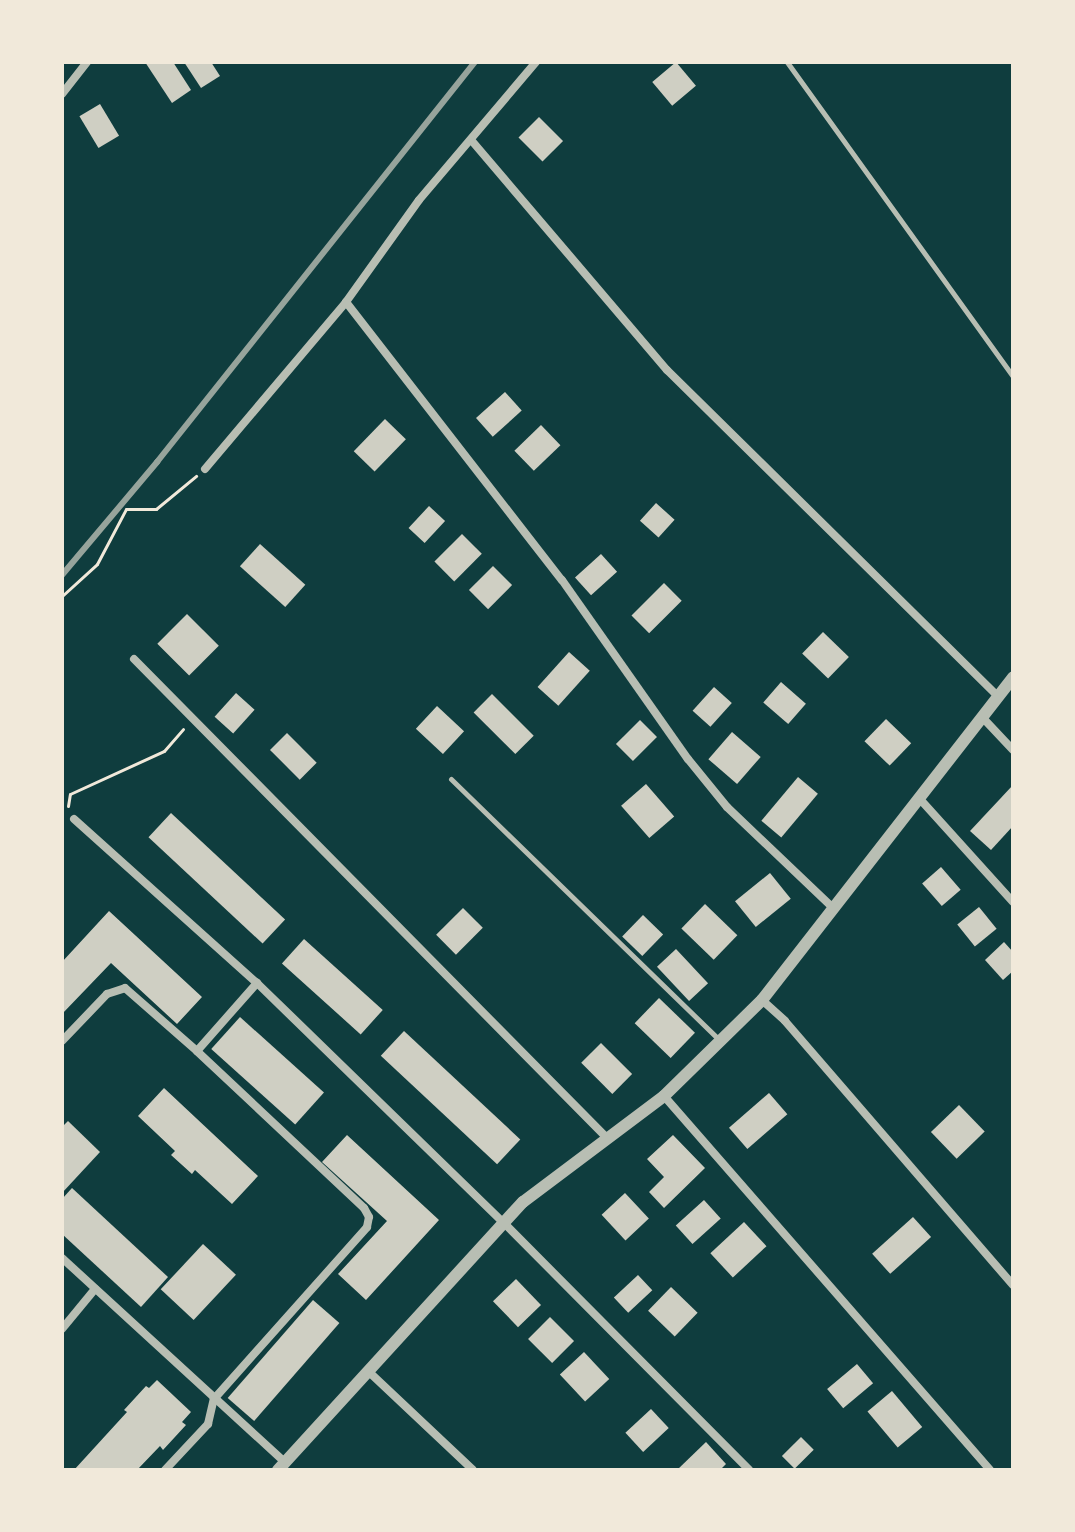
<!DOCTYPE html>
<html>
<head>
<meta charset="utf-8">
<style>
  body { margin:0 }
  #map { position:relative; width:1075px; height:1532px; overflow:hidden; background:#0f3d3e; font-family:Lato,sans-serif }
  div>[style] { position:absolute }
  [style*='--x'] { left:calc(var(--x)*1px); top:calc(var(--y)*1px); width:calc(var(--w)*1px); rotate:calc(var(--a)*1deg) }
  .building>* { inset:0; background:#cfcfc3; transform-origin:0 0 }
  .path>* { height:3px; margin:-1.5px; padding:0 1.5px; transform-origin:1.5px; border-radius:1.5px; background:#f1e9da }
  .service>* { height:5px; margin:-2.5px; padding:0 2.5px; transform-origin:2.5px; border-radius:2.5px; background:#b8beb3 }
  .minor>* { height:8px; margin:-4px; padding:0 4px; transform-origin:4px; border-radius:4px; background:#b8beb3 }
  .tertiary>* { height:12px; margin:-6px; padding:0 6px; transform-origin:6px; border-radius:6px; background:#b8beb3 }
  .rail>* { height:6px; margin:-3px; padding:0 3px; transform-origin:3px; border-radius:3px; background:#97a49c }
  span { translate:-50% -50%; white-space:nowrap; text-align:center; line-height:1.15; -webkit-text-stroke:6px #f1e9da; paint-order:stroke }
  .frame { position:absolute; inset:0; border:64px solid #f1e9da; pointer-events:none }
</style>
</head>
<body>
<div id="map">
  <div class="building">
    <div style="clip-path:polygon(145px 62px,173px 62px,191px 90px,172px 103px)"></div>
    <div style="clip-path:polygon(184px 62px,211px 62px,220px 76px,201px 88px)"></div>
    <div style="left:676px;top:62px;width:31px;height:31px;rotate:50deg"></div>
    <div style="left:100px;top:104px;width:37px;height:24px;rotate:59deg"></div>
    <div style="left:539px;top:117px;width:34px;height:29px;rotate:45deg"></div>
    <div style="left:505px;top:392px;width:25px;height:39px;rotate:48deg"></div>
    <div style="left:385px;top:419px;width:29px;height:45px;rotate:44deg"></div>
    <div style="left:541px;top:425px;width:28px;height:37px;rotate:46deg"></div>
    <div style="left:656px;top:503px;width:25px;height:24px;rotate:42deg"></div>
    <div style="left:429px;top:506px;width:22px;height:30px;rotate:43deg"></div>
    <div style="left:462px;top:534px;width:28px;height:39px;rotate:45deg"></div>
    <div style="left:260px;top:544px;width:61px;height:30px;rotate:42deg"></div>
    <div style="left:601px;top:554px;width:24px;height:35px;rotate:48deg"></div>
    <div style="left:493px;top:566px;width:27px;height:34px;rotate:45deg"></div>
    <div style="left:664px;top:583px;width:25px;height:46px;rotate:45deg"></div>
    <div style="left:187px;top:614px;width:45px;height:42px;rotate:45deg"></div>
    <div style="left:823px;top:632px;width:36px;height:30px;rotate:44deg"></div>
    <div style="left:569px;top:652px;width:28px;height:47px;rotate:42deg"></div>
    <div style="left:781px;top:682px;width:33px;height:27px;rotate:41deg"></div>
    <div style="left:714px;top:687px;width:24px;height:32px;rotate:42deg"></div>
    <div style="left:236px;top:693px;width:25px;height:32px;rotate:42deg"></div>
    <div style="left:492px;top:694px;width:59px;height:26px;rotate:45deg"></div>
    <div style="left:437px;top:706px;width:37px;height:31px;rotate:43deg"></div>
    <div style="left:886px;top:719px;width:35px;height:31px;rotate:44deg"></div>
    <div style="left:640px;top:720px;width:24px;height:34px;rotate:45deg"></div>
    <div style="left:732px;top:732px;width:38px;height:36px;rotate:41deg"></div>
    <div style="left:287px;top:733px;width:42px;height:24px;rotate:45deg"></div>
    <div style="left:798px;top:777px;width:26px;height:57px;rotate:40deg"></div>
    <div style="left:646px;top:784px;width:43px;height:33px;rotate:49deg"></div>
    <div style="clip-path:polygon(1013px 785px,1013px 826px,991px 850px,970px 831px)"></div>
    <div style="left:171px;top:813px;width:156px;height:33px;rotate:43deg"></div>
    <div style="left:941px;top:867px;width:30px;height:25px;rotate:49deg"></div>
    <div style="left:770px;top:873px;width:33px;height:45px;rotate:51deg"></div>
    <div style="left:705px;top:904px;width:45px;height:34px;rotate:44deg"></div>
    <div style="left:979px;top:907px;width:28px;height:28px;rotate:51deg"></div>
    <div style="left:463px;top:908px;width:28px;height:38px;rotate:45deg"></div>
    <div style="clip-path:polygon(109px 911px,202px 997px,177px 1024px,111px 963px,62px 1014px,62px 962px)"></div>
    <div style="left:643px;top:915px;width:28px;height:30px;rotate:44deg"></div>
    <div style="left:304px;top:939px;width:106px;height:33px;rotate:42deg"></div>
    <div style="clip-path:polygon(1004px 942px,1013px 952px,1013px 971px,1003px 980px,985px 960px)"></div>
    <div style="left:676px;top:949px;width:47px;height:26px;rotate:47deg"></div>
    <div style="left:659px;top:998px;width:50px;height:35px;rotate:44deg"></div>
    <div style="left:240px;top:1017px;width:113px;height:43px;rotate:42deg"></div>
    <div style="left:404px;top:1031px;width:159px;height:34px;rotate:43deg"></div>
    <div style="left:601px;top:1043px;width:44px;height:28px;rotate:45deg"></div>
    <div style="clip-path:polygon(164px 1088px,258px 1176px,232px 1204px,195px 1170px,192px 1174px,171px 1155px,175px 1151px,138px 1116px)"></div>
    <div style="left:769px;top:1093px;width:28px;height:53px;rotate:49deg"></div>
    <div style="left:959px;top:1105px;width:37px;height:39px;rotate:46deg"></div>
    <div style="clip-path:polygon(68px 1121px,100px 1152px,62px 1193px,62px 1127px)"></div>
    <div style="clip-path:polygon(347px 1135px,439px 1220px,366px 1300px,338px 1274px,387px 1221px,322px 1162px)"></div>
    <div style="clip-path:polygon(673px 1135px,705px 1168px,664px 1208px,649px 1192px,664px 1177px,647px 1159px)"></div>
    <div style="clip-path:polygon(72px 1188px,168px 1277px,141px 1307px,62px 1234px,62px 1199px)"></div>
    <div style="left:625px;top:1193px;width:35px;height:32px;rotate:47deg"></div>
    <div style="left:704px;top:1200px;width:25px;height:38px;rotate:48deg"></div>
    <div style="left:913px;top:1217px;width:27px;height:55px;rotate:48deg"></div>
    <div style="left:744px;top:1222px;width:33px;height:46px;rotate:47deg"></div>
    <div style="left:203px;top:1244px;width:45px;height:62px;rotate:43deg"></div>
    <div style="left:638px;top:1275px;width:21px;height:33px;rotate:47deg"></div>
    <div style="left:516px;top:1279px;width:36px;height:32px;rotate:46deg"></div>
    <div style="left:671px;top:1287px;width:37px;height:33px;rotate:44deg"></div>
    <div style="left:313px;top:1300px;width:35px;height:130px;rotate:41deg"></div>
    <div style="left:550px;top:1317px;width:34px;height:31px;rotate:45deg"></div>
    <div style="left:584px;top:1352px;width:37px;height:33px;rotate:47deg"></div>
    <div style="left:857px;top:1364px;width:25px;height:39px;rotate:50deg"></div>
    <div style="clip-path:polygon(157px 1380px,191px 1412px,182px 1422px,186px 1425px,163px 1450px,160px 1446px,137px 1470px,74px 1470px,127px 1412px,124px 1410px,146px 1386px,149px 1388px)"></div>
    <div style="left:892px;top:1391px;width:47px;height:32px;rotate:50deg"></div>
    <div style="left:651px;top:1409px;width:26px;height:35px;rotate:47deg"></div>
    <div style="left:801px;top:1437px;width:18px;height:27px;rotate:45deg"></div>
    <div style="clip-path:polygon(706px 1442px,726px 1464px,720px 1470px,677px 1470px)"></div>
  </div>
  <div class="path">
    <div style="--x:62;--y:596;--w:47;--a:-42.4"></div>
    <div style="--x:97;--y:564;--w:62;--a:-62.2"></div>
    <div style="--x:126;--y:509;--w:30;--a:0"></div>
    <div style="--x:156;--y:509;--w:52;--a:-39.5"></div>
    <div style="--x:68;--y:806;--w:12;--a:-81"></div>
    <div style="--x:70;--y:794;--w:103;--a:-24.6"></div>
    <div style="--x:164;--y:751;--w:29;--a:-49"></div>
  </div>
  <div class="service">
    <div style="--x:787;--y:62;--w:387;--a:54.3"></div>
    <div style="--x:451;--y:779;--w:376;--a:44.2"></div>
  </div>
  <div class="minor">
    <div style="--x:62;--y:94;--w:41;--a:-52"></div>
    <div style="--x:472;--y:141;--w:301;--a:49.6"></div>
    <div style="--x:667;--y:370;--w:465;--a:44.6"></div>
    <div style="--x:346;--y:302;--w:125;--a:-54.4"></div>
    <div style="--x:419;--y:200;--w:181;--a:-49.7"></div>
    <div style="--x:205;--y:469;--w:219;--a:-49.8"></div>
    <div style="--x:346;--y:302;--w:352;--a:52.2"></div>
    <div style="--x:562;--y:580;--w:219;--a:54.9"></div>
    <div style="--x:688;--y:759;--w:62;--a:50.9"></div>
    <div style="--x:727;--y:807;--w:146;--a:43.6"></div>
    <div style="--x:134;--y:659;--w:673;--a:45.36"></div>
    <div style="--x:982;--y:717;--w:45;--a:46.8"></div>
    <div style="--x:919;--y:798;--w:140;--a:47.9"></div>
    <div style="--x:74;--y:819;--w:246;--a:41.9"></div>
    <div style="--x:257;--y:983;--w:344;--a:44.2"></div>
    <div style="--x:504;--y:1223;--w:348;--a:45.2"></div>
    <div style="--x:762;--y:1000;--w:31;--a:42"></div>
    <div style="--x:785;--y:1021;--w:349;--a:49.2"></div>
    <div style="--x:62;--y:1041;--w:65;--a:-46.2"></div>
    <div style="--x:107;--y:994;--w:19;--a:-18"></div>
    <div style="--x:125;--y:988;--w:96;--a:41.2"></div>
    <div style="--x:664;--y:1096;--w:496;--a:48.9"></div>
    <div style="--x:62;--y:1258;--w:302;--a:42.5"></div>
    <div style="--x:62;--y:1329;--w:52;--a:-50.5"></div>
    <div style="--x:368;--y:1371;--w:144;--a:43.3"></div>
    <div style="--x:165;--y:1470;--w:63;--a:-46.9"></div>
    <div style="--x:208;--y:1424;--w:26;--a:-77"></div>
    <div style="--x:214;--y:1399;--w:230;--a:-48.3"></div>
    <div style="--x:367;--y:1227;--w:10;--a:-79"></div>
    <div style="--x:369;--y:1217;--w:10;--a:-119"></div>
    <div style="--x:364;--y:1208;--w:229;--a:-136.8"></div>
    <div style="--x:197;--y:1051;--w:91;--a:-48.6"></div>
  </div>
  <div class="tertiary">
    <div style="--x:278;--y:1470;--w:363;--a:-47.6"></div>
    <div style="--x:523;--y:1202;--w:176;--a:-36.9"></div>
    <div style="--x:664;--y:1096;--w:137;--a:-44.4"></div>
    <div style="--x:762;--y:1000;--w:409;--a:-52.1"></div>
  </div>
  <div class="rail">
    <div style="--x:62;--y:575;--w:148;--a:-49.9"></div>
    <div style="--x:157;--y:462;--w:511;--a:-51.52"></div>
  </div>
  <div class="frame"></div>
</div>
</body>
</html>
